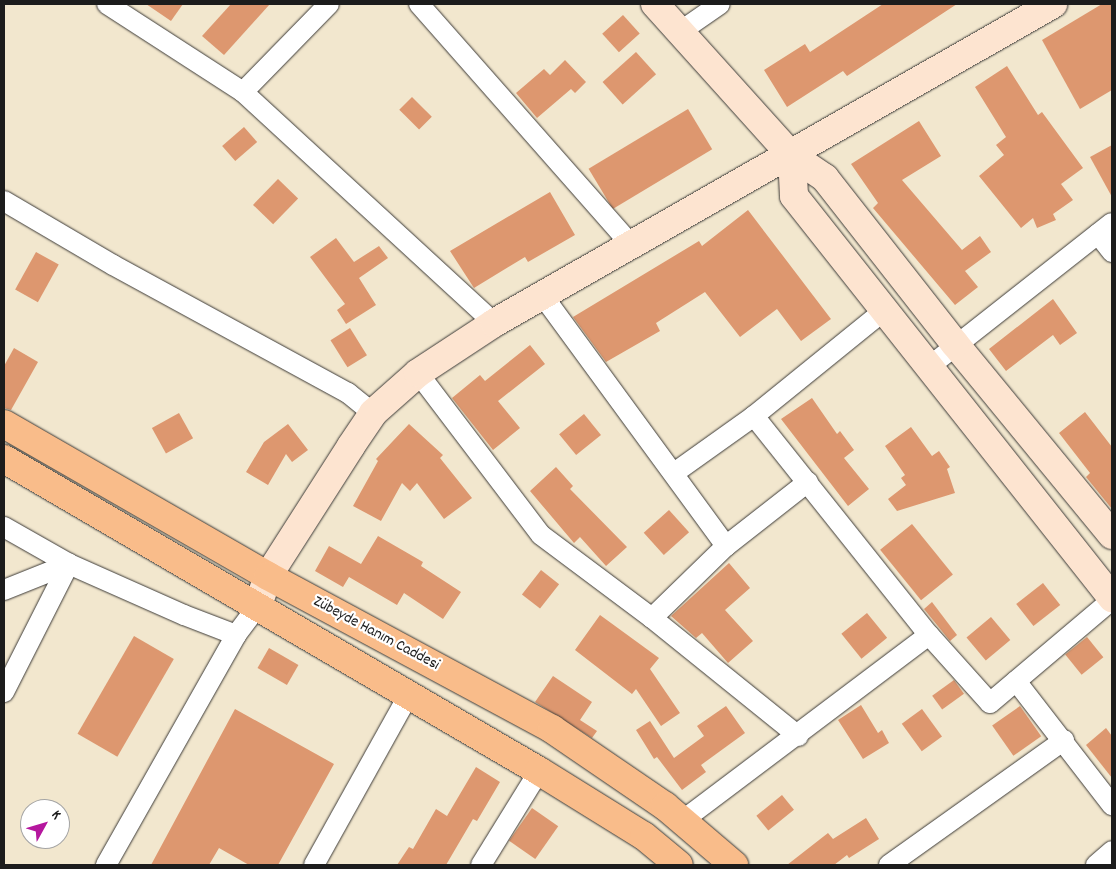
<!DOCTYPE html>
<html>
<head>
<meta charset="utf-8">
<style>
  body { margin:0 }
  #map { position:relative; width:1116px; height:869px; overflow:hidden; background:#f2e7ce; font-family:Dekko,sans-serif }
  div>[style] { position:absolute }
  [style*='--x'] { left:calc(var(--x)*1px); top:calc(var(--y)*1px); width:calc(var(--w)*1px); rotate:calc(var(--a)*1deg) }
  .building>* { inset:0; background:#dd976f; transform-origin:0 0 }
  .roads { filter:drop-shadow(0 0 1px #3c3a37) drop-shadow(0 0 1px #3c3a37) }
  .street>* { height:20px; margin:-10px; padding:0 10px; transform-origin:10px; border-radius:10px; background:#fff }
  .secondary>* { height:28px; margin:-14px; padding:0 14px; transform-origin:14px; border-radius:14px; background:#fde4d0 }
  .primary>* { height:28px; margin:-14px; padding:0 14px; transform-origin:14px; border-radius:14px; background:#f9bc8a }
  span { translate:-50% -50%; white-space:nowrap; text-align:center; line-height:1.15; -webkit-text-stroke:4.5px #fff; paint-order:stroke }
  .street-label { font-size:16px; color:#1c1c1c }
  .frame { position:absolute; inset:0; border:5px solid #1c1c1c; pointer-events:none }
  .north { position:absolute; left:20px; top:799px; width:50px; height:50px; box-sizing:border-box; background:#fff; border:1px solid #a4a4a4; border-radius:50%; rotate:51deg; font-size:14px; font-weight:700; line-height:20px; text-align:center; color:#1c1c1c }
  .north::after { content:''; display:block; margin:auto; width:18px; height:22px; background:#b5179e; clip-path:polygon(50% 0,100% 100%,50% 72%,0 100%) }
</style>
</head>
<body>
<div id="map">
  <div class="building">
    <div style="clip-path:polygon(146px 4px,183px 4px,171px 21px)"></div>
    <div style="clip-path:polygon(231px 4px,270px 4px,224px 55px,202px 36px)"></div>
    <div style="clip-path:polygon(883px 4px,957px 4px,847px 76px,843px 71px,787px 107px,764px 70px,805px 44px,810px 52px)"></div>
    <div style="clip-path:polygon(1102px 4px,1112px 4px,1112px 90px,1080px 109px,1042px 40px)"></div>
    <div style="left:623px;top:15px;width:25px;height:28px;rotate:48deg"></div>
    <div style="left:636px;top:52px;width:30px;height:45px;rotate:48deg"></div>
    <div style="clip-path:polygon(565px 60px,586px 82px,575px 93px,571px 89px,537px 118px,516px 93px,544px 69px,550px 75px)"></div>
    <div style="clip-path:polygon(1007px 66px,1038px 115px,1042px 112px,1083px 168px,1061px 184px,1073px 200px,1053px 214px,1056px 220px,1037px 228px,1033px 218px,1021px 228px,979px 176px,1004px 155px,996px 145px,1006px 137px,975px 87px)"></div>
    <div style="left:412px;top:97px;width:28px;height:18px;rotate:45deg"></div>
    <div style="left:688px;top:109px;width:47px;height:116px;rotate:59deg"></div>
    <div style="clip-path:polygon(919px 121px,941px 156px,902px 180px,962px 250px,980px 236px,991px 252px,965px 271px,978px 287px,955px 305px,873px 208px,878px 203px,851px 164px)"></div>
    <div style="left:244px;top:127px;width:20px;height:29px;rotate:49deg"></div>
    <div style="clip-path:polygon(1112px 145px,1112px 197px,1090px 157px)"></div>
    <div style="left:278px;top:179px;width:28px;height:36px;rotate:44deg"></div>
    <div style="clip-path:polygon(550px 192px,575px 235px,528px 262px,525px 257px,474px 288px,450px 251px)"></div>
    <div style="clip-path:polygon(748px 210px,831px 319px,801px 341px,777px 309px,740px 337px,705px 292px,656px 323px,660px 331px,606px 362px,573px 317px,699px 241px,702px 246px)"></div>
    <div style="clip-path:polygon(336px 238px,354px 262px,379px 246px,388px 258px,359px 278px,376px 305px,346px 324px,337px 310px,345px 304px,310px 257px)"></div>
    <div style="left:36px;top:252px;width:26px;height:43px;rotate:29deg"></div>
    <div style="clip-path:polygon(1053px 299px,1077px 333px,1060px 345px,1053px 335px,1006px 371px,989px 349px)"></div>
    <div style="left:350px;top:328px;width:32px;height:23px;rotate:58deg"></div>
    <div style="clip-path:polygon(530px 345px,545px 364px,498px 401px,520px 428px,493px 450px,452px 398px,480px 375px,485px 381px)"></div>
    <div style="clip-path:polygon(14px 348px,38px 362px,11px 410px,4px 408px,4px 366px)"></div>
    <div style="clip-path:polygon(812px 398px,837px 434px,840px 431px,854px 450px,844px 458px,869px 489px,848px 506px,781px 419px)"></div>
    <div style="clip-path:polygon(1085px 412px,1112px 447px,1112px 509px,1086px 477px,1090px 473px,1059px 433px)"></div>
    <div style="left:179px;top:413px;width:29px;height:31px;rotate:61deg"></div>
    <div style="left:584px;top:414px;width:27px;height:32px;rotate:51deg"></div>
    <div style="clip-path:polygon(288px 424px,308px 450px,292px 462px,286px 454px,268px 485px,246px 472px,264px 442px)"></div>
    <div style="clip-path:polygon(409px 424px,443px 455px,440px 458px,472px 498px,444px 519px,417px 483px,410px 491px,402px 483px,381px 521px,353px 506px,378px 461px,376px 459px)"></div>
    <div style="clip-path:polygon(911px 427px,932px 456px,939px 451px,950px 467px,947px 469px,955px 493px,897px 511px,888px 499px,906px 485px,901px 478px,905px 475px,885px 446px)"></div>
    <div style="clip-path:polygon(556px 467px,573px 486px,570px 489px,627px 547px,606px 566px,580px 537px,574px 543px,530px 491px)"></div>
    <div style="left:669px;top:510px;width:30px;height:34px;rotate:48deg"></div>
    <div style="left:912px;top:524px;width:65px;height:41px;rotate:51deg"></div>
    <div style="clip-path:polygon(378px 536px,423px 562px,421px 566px,461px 592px,443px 619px,404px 593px,397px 605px,349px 577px,343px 587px,315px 571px,329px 546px,361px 564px)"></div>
    <div style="clip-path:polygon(729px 563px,750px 588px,725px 610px,753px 641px,728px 663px,702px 633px,696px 638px,671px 616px)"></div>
    <div style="left:541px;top:570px;width:23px;height:31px;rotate:38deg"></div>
    <div style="left:1043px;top:583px;width:28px;height:34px;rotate:52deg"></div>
    <div style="clip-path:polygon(932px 602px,957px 635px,950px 641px,924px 609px)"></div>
    <div style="left:867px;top:613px;width:32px;height:33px;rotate:51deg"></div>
    <div style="clip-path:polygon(600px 615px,659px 658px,650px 669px,680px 713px,661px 726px,636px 689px,632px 694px,575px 650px)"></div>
    <div style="left:991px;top:617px;width:30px;height:32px;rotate:50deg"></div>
    <div style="left:134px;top:636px;width:46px;height:113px;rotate:30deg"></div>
    <div style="left:1087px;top:637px;width:26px;height:28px;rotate:51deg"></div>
    <div style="left:269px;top:648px;width:34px;height:23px;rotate:30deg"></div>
    <div style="clip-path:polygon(553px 676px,592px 702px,580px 720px,597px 731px,592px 738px,535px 702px)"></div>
    <div style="left:954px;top:680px;width:17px;height:27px;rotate:54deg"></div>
    <div style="clip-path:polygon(861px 705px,878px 733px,882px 730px,889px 743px,863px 759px,838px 720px)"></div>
    <div style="clip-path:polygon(726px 706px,745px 733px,701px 765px,706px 772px,682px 790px,657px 757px,654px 759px,636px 730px,650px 721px,674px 758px,704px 736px,697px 726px)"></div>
    <div style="left:1020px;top:706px;width:37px;height:34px;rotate:55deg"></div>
    <div style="clip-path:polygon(235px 709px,334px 764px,278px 865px,249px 865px,219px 848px,209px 865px,151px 865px)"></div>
    <div style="left:922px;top:709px;width:34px;height:25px;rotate:54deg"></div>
    <div style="clip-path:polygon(1106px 728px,1112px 736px,1112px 778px,1086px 745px)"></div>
    <div style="clip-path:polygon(476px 767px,500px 782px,477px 821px,473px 819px,446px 865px,397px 865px,409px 847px,413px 849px,436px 809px,447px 816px)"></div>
    <div style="left:782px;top:795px;width:19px;height:33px;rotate:51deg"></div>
    <div style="left:532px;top:808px;width:32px;height:40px;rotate:35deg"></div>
    <div style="clip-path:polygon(866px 818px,879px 839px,849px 858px,847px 855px,834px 865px,787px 865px,828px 833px,833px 839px)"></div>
  </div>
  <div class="roads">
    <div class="street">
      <div style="--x:107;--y:4;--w:162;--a:32.9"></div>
      <div style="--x:243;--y:92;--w:341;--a:42.6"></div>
      <div style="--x:419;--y:4;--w:322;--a:48.6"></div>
      <div style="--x:681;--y:31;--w:47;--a:-34.7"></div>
      <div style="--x:243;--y:92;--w:123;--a:-45.7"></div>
      <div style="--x:4;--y:201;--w:126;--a:30.4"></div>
      <div style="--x:113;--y:265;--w:268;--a:28.6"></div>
      <div style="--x:348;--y:393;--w:32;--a:39"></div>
      <div style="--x:1098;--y:234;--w:23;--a:52"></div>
      <div style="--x:543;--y:296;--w:310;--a:53.8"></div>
      <div style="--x:930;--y:366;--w:231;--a:-38.2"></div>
      <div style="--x:418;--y:373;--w:203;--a:52.8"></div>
      <div style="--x:541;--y:535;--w:139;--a:36.8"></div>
      <div style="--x:652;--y:618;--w:188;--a:38.9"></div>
      <div style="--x:754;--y:416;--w:280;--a:51.4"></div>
      <div style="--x:929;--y:635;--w:91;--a:48.1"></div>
      <div style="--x:990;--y:703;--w:160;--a:-40.2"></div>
      <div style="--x:674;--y:473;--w:98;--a:-35.5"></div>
      <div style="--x:754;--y:416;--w:169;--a:-39"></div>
      <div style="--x:4;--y:527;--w:75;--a:29.6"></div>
      <div style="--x:69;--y:564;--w:126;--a:23.9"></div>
      <div style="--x:184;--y:615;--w:56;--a:21"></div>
      <div style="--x:4;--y:590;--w:70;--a:-21.8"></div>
      <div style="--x:652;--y:618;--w:103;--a:-44.2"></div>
      <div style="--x:726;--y:546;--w:104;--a:-38"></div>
      <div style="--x:1016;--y:681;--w:157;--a:52.3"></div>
      <div style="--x:4;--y:692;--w:144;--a:-63.1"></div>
      <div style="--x:682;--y:821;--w:309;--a:-37"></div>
      <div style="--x:106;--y:865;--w:264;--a:-60.5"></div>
      <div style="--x:236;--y:635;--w:36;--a:-53"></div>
      <div style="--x:314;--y:865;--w:196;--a:-60.9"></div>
      <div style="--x:481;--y:865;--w:110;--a:-58.3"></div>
      <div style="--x:889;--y:865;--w:215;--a:-35.5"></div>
      <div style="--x:1096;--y:865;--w:21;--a:-41"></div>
    </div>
    <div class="secondary">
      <div style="--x:655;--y:4;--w:205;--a:48"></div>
      <div style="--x:1112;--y:535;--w:247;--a:-129.4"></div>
      <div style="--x:955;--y:344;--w:211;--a:-128.1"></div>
      <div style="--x:825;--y:178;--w:40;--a:-146"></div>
      <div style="--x:792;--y:156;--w:40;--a:87.1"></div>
      <div style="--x:794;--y:196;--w:513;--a:51.65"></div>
      <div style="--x:258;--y:606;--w:32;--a:-72"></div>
      <div style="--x:268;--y:576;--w:154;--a:-57.4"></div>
      <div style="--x:351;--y:446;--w:40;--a:-56"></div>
      <div style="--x:373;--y:413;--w:60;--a:-41.6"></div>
      <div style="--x:418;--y:373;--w:91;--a:-33.3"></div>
      <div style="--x:494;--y:323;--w:644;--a:-29.71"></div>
    </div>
    <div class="primary">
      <div style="--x:4;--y:424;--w:305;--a:29.9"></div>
      <div style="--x:268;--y:576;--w:323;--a:28.3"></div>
      <div style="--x:552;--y:729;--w:137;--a:34.3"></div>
      <div style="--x:665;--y:806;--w:91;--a:40.5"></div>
      <div style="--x:4;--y:459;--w:619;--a:30.25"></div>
      <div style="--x:539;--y:771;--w:123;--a:31.8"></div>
      <div style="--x:644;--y:836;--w:45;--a:39.6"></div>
    </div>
  </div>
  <div class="street-label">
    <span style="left:376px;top:634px;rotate:28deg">Zübeyde Hanım Caddesi</span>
  </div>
  <div class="frame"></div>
  <div class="north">K</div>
</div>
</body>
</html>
